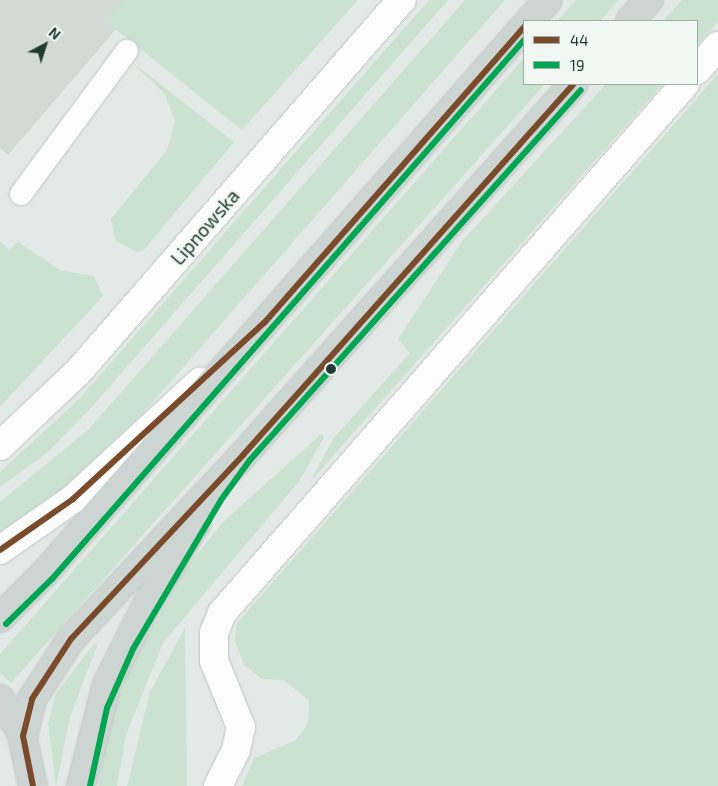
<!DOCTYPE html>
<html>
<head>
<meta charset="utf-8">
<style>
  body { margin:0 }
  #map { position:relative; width:718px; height:786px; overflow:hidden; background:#e3e9e6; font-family:"Exo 2",sans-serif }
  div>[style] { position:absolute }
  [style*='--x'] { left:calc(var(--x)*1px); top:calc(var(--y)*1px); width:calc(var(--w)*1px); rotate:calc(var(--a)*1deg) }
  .built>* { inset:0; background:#d1dad5 }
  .green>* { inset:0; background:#cce2d1 }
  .roads { filter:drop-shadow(0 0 1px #c0c6c3) drop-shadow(0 0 1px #c0c6c3) }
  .service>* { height:22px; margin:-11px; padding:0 11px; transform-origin:11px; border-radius:11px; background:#fbfcfb }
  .minor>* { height:28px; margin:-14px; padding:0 14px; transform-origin:14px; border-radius:14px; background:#fbfcfb }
  .secondary>* { height:28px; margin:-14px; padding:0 14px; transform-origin:14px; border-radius:14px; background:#fbfcfb }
  .primary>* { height:28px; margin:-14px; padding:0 14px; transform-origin:14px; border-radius:14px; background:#cdd5d2 }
  .bus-1>* { height:6px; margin:-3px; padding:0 3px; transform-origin:3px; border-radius:3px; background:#7a4b2a }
  .bus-2>* { height:6px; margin:-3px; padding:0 3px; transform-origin:3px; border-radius:3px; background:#00a651 }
  .dots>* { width:14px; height:14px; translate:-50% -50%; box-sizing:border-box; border:2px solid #f1f8f4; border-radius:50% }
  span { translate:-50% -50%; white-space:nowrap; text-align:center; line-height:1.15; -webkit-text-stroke:4.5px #f1f8f4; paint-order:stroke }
  .street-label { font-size:19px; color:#213c32 }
  .legend { position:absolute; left:523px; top:20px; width:175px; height:65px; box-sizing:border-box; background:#f1f8f4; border:1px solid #9eada6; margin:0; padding:6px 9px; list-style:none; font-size:15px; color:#213c32 }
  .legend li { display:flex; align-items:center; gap:10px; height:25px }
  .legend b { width:25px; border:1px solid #9eada6 }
  .north { position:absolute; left:20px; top:20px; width:50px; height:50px; -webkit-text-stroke:4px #f1f8f4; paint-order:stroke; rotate:40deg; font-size:14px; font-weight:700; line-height:20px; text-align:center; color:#213c32 }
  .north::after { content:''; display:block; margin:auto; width:18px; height:22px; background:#213c32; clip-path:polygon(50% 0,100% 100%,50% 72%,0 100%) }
</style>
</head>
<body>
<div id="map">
  <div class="built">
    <div style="clip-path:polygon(0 0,141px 0,8px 155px,0 148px)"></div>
  </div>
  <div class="green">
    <div style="clip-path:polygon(124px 0,358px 0,242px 130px,105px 21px)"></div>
    <div style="clip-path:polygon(429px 0,448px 0,89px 410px,48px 452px,0 487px,0 472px,79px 399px)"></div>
    <div style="clip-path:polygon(465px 0,505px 0,145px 411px,68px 485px,0 533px,0 502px,88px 430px)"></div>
    <div style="clip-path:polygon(576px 0,619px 0,600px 21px,557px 21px)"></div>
    <div style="clip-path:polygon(682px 0,718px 0,718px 22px,697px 46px,697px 21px,663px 21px)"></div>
    <div style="clip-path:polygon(524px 58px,524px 84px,545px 84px,11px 683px,0 673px,0 654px)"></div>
    <div style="clip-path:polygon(128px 59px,234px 142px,143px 251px,136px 252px,115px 240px,111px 219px,167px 150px,175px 121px,165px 94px)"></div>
    <div style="clip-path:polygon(718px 74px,718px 786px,242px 786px,254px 758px,296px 740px,308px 723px,309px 701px,284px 680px,262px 679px,244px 665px,235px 641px,237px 623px)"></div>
    <div style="clip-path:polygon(606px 84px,663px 84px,310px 482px,333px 439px,410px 353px,398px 339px,463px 240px)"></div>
    <div style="clip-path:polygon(0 241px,9px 250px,18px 242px,60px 270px,94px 276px,103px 296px,0 407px)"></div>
    <div style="clip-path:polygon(321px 434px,324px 437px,300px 480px,163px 643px,126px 735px,117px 786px,98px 786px,110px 723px,128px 673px,180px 576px,222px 523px)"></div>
    <div style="clip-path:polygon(185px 628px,187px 786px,127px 786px,150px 692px)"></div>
    <div style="clip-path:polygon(94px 644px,97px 646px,70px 717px,56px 786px,48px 723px,56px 693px)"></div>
  </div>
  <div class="roads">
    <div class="service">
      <div style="--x:21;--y:194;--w:178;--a:-53.5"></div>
    </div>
    <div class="minor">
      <div style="--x:697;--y:70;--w:32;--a:-49"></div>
      <div style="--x:0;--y:446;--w:109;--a:-43.5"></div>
      <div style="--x:79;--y:371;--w:492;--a:-49"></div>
      <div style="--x:218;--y:786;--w:40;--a:-63.4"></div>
      <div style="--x:236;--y:750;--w:24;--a:-78"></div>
      <div style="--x:241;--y:727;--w:71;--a:-112.2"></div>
      <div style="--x:214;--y:661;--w:28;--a:-90"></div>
      <div style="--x:214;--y:633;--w:22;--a:-68"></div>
      <div style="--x:222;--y:613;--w:703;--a:-48.81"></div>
    </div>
    <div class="secondary">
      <div style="--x:0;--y:550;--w:89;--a:-34.9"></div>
      <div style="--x:73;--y:499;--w:173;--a:-42.7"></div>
    </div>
    <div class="primary">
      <div style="--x:529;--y:21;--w:28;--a:-48"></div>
      <div style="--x:630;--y:21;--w:28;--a:-48"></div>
      <div style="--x:0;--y:618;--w:64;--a:-45"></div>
      <div style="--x:45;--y:573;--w:726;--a:-48.74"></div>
      <div style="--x:0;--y:699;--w:38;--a:57"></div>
      <div style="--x:21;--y:731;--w:56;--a:77.7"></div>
      <div style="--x:23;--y:736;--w:38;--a:-76"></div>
      <div style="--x:32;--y:699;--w:72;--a:-57"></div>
      <div style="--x:71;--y:639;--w:252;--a:-46.9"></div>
      <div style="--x:243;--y:455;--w:497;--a:-48.3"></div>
      <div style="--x:81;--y:786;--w:105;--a:-75.7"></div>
      <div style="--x:107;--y:684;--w:87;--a:-63.4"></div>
      <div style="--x:146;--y:606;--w:98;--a:-58.7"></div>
    </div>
  </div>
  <div class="bus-1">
    <div style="--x:0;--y:550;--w:89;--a:-34.9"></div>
    <div style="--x:73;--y:499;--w:261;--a:-42.7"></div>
    <div style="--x:265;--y:322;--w:393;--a:-48.7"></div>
    <div style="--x:23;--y:736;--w:38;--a:-76"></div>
    <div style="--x:32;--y:699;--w:72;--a:-57"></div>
    <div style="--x:71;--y:639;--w:252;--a:-46.9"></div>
    <div style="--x:243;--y:455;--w:497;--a:-48.3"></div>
    <div style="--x:23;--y:736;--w:51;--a:78.7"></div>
  </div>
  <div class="bus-2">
    <div style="--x:6;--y:624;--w:64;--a:-44.4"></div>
    <div style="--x:52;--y:579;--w:716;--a:-48.79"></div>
    <div style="--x:90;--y:786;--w:80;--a:-77.7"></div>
    <div style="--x:107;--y:708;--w:64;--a:-66.2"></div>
    <div style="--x:133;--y:649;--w:173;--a:-59.4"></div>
    <div style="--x:221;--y:500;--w:49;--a:-54.1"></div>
    <div style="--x:250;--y:460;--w:496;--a:-48.2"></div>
  </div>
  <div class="dots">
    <div style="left:331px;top:369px;background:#213c32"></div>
  </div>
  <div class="street-label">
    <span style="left:205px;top:227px;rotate:-49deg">Lipnowska</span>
  </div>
  <ul class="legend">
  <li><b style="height:6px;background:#7a4b2a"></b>44</li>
  <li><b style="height:6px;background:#00a651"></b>19</li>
  </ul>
  <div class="north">N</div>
</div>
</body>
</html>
